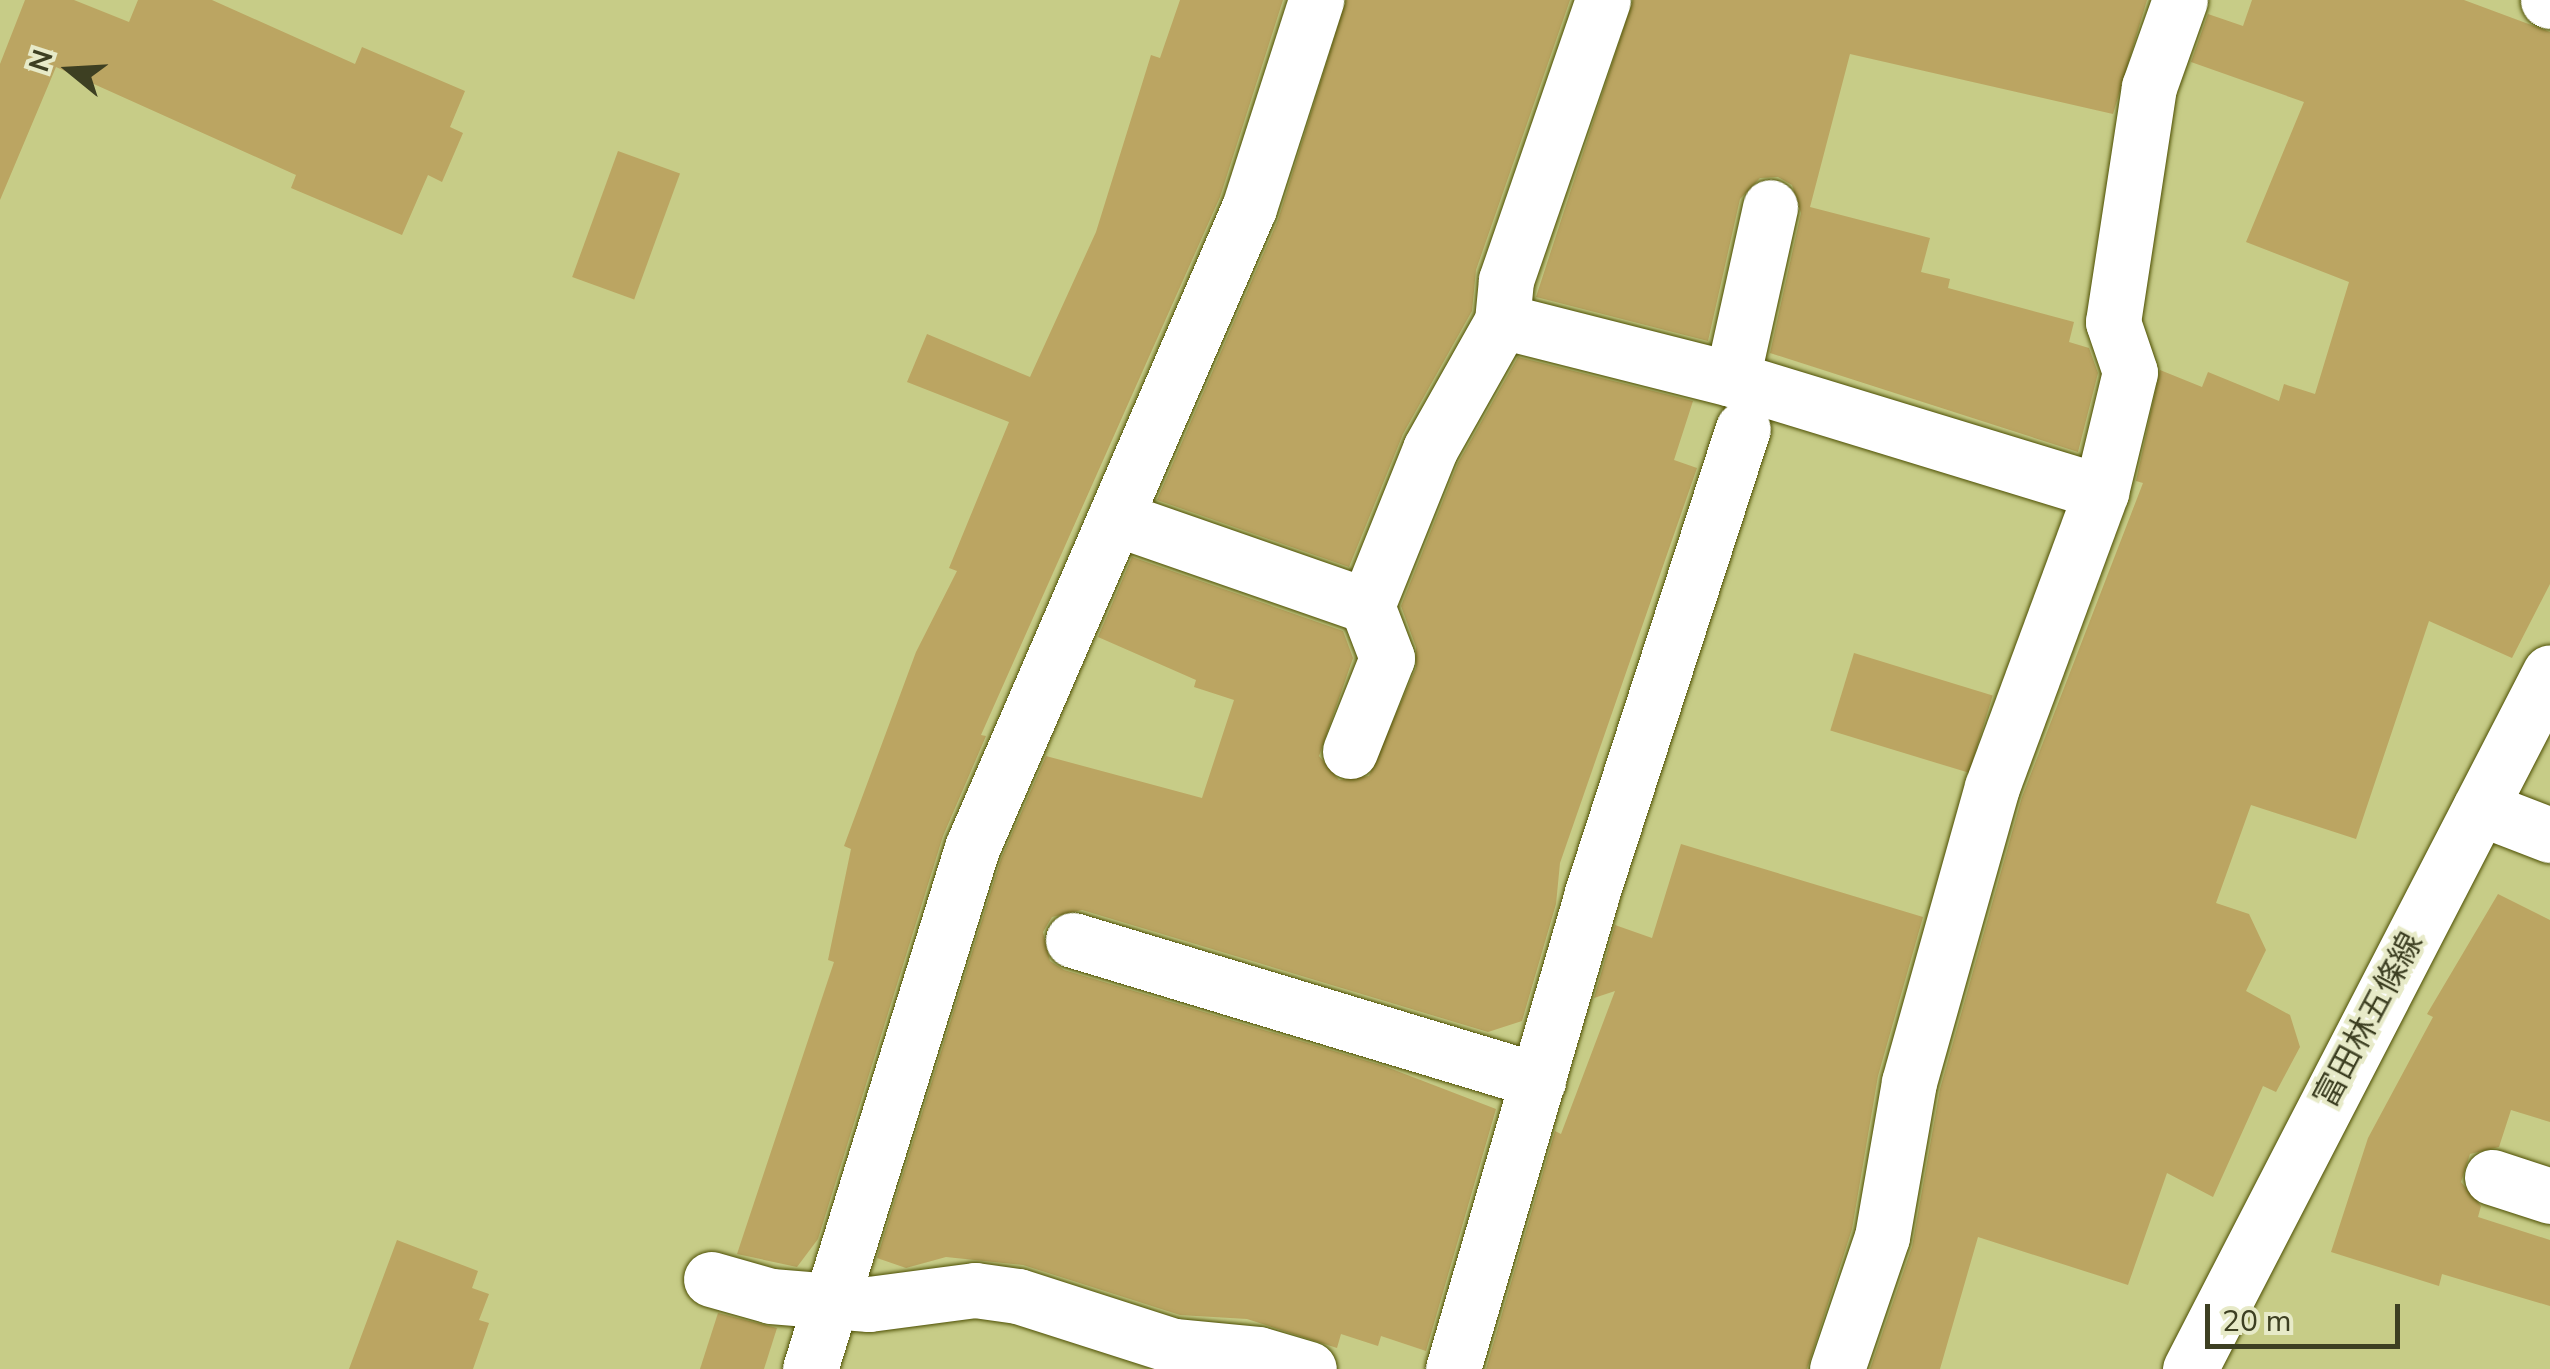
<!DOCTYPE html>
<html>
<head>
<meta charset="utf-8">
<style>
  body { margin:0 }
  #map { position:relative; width:2550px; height:1369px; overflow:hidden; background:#c7cc87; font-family:"Nunito Sans","Noto Sans JP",sans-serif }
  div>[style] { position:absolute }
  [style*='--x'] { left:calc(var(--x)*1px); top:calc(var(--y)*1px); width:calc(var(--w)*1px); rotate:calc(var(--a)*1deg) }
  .building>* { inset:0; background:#bba562; transform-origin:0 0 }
  .roads { filter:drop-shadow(0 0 2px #4c4e01) drop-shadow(0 0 2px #4c4e01) }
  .minor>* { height:55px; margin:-27.5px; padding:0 27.5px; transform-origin:27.5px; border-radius:27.5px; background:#fff }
  .major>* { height:55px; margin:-27.5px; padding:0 27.5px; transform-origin:27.5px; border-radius:27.5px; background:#fff }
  span { translate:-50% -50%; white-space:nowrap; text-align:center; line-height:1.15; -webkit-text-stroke:8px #e7eac8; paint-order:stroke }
  .street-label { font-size:32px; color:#3d3f22 }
  .north { position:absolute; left:20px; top:20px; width:100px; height:100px; -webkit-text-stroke:8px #e7eac8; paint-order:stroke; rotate:288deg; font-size:28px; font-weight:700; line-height:40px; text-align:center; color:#3d3f22 }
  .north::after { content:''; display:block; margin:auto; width:35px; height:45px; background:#3d3f22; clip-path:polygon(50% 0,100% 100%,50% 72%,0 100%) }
  .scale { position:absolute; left:2205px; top:1304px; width:195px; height:45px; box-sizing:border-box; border:5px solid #3d3f22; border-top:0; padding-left:12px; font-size:30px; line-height:35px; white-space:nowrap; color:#3d3f22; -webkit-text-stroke:8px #e7eac8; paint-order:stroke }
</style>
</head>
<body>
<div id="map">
  <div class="building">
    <div style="clip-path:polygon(25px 0,74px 0,129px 22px,138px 0,212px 0,355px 64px,362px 47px,465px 91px,450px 127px,463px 133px,442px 182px,428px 175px,402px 235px,291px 188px,296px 175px,56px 67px,0 200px,0 64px)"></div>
    <div style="clip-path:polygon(1180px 0,1283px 0,1220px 197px,981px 735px,986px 736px,943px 836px,818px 1239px,797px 1267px,737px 1254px,834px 962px,828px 960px,851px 849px,844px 846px,916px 652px,957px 571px,949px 568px,1009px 422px,907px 382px,927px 334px,1030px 377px,1096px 232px,1151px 55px,1160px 58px)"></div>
    <div style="clip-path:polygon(1346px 0,1570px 0,1476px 270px,1472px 311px,1403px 434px,1349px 567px,1157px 500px,1278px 220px)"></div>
    <div style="clip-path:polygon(1633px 0,2147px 0,2113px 114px,1850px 54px,1810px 207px,1930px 238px,1921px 272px,1950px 279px,1948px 288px,2074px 322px,2069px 342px,2089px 348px,2098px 373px,2078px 452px,1770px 353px,1801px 213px,1792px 185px,1778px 177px,1760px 178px,1740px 199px,1708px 341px,1536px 297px)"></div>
    <div style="clip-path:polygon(2252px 0,2464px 0,2550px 32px,2550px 584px,2512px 658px,2429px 621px,2356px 839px,2251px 805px,2216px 903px,2249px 914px,2266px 950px,2246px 991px,2290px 1015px,2300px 1047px,2276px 1092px,2263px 1086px,2213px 1197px,2167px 1173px,2128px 1285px,1978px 1237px,1940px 1369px,1870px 1369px,1912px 1247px,1940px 1089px,2022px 797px,2143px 483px,2136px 481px,2160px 370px,2202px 387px,2208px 372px,2279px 401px,2284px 384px,2315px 394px,2349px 282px,2246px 242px,2304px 102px,2191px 62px,2208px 14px,2243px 26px)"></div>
    <div style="left:618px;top:151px;width:66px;height:134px;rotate:20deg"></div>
    <div style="clip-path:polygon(1518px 357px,1693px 401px,1674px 460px,1697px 468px,1560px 863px,1556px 904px,1522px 1021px,1488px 1032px,1082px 910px,1052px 917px,1043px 932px,1050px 961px,1064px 970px,1384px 1066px,1496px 1109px,1426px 1351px,1381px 1336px,1378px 1346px,1341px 1334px,1337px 1348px,1247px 1319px,1180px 1315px,1023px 1265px,946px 1257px,906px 1268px,877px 1258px,1001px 859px,1046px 756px,1202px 798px,1234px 700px,1194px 687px,1196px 680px,1098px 637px,1132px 557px,1343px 631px,1353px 658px,1319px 756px,1339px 780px,1369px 776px,1416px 668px,1416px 647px,1401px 606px,1458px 463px)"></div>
    <div style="left:1854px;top:653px;width:145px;height:81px;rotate:17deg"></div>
    <div style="clip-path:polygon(1681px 844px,1923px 917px,1878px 1076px,1852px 1229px,1807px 1369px,1486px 1369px,1555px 1131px,1561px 1134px,1615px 991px,1594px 998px,1615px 925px,1652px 938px)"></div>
    <div style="clip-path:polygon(2498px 894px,2550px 920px,2550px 1122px,2511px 1110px,2499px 1147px,2470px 1154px,2461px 1182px,2481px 1206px,2478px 1217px,2550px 1240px,2550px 1306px,2442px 1274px,2439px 1286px,2331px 1252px,2368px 1138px,2433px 1017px,2427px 1014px)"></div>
    <div style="clip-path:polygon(397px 1240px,478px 1271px,472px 1288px,489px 1294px,479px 1320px,489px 1323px,473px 1369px,349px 1369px)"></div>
    <div style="clip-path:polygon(718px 1313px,777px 1328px,764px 1369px,700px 1369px)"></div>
  </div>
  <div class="roads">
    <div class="minor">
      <div style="--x:2548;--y:0;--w:2;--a:27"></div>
      <div style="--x:1502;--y:321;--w:237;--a:14.2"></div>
      <div style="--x:1732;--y:379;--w:176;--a:-77.5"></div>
      <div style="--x:1732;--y:379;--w:386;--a:17"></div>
      <div style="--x:1115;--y:518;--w:267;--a:19.2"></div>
      <div style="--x:1350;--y:751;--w:100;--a:-68.3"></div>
      <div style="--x:1387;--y:658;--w:56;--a:-111"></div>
      <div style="--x:1367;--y:606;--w:169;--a:-68.1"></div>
      <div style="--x:1430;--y:449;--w:147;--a:-60.6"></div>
      <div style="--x:1502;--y:321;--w:41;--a:-84.4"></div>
      <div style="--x:1506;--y:280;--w:296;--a:-70.9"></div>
      <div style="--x:2480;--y:808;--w:75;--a:21.1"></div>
      <div style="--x:1073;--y:940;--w:486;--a:16.8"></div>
      <div style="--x:2492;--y:1177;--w:61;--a:18.1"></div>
      <div style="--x:711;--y:1279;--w:62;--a:15.8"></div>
      <div style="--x:771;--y:1296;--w:98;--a:4.7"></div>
      <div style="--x:869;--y:1304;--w:107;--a:-7.5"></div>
      <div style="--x:975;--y:1290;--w:43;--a:7.9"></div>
      <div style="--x:1018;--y:1296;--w:164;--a:17.8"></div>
      <div style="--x:1174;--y:1346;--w:84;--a:5.4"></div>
      <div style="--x:1258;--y:1354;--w:53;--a:16.4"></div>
      <div style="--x:810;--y:1369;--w:546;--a:-72.73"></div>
      <div style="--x:972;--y:848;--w:697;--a:-66.6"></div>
      <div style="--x:1249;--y:208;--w:219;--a:-72.1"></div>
      <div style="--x:1453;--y:1369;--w:493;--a:-73.7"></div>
      <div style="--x:1591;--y:896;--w:491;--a:-72"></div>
      <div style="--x:1837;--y:1369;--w:139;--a:-71.2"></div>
      <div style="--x:1882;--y:1237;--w:157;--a:-80.1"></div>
      <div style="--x:1909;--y:1082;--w:306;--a:-74.3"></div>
      <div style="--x:1992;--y:787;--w:314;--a:-69.7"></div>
      <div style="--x:2101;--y:492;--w:123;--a:-76.4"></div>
      <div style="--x:2130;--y:372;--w:53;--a:-108.8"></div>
      <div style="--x:2113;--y:322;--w:238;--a:-81.3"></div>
      <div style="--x:2149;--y:87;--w:92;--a:-70.4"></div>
    </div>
    <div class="major">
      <div style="--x:2190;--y:1369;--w:784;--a:-62.68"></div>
    </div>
  </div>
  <div class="street-label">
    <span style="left:2369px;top:1020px;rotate:-62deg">富田林五條線</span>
  </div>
  <div class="north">N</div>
  <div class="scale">20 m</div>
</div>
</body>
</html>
